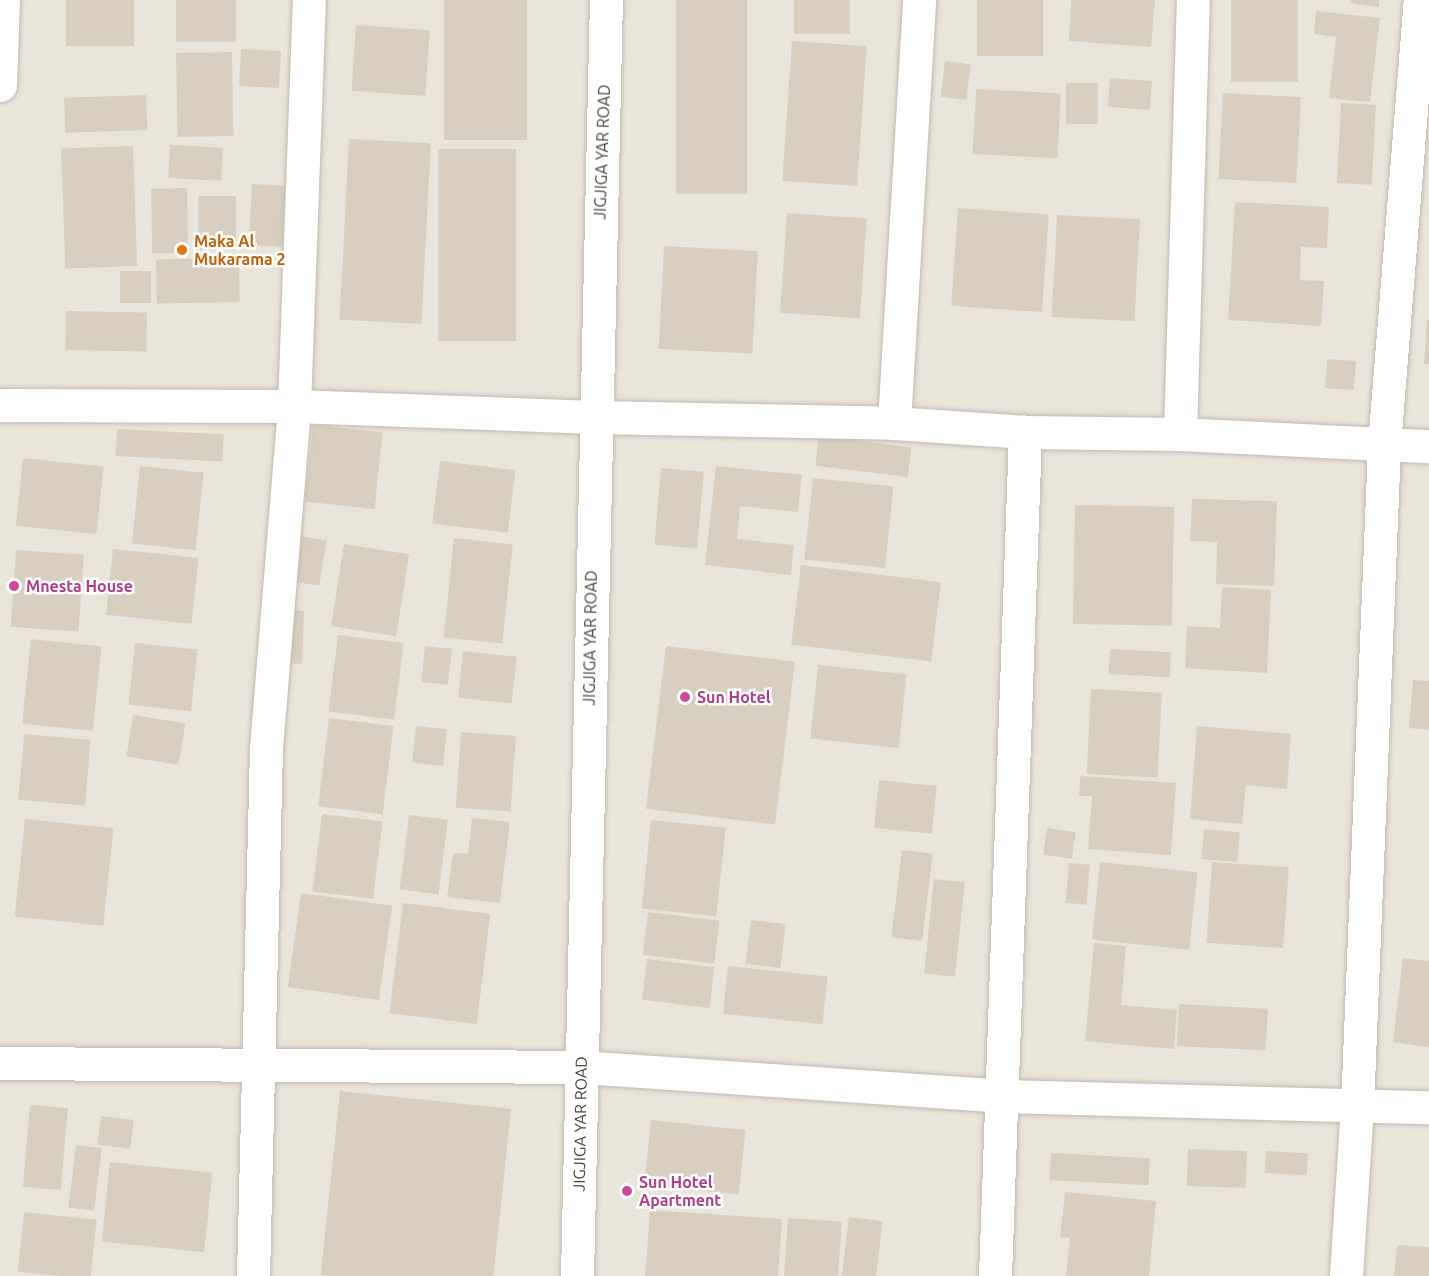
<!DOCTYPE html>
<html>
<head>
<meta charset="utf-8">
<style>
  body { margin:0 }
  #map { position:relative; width:1429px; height:1276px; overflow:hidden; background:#f6f3ec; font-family:Ubuntu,sans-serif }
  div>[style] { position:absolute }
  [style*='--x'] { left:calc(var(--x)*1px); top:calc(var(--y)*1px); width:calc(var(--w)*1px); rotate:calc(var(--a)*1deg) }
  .residential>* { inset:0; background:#eae5da; transform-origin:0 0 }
  .building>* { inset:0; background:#d8cfc1; transform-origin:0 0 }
  .roads { filter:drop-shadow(0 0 2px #c2bbae) drop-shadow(0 0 2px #c2bbae) }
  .minor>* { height:33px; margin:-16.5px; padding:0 16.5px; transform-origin:16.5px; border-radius:16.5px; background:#fff }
  .tertiary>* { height:33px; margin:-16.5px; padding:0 16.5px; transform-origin:16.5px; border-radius:16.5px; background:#fff }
  .dots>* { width:16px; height:16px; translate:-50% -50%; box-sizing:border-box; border:3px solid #fff; border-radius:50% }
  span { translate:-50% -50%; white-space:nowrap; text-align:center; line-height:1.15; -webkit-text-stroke:5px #fff; paint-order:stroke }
  .street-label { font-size:16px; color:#4b4439 }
  .food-label { font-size:16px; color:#c56008; font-weight:700 }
  .left { translate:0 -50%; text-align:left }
  .hotel-label { font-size:16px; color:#b23c85; font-weight:700 }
</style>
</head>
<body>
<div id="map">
  <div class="residential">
    <div style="left:0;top:0;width:1429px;height:1276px"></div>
  </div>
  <div class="building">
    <div style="left:66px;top:0;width:68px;height:46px"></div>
    <div style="left:176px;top:0;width:60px;height:42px"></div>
    <div style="left:444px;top:0;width:83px;height:140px"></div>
    <div style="left:676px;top:0;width:71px;height:194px"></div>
    <div style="left:794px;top:0;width:56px;height:34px"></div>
    <div style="left:977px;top:0;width:66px;height:56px"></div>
    <div style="clip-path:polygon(1071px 0,1155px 0,1151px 47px,1069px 41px)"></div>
    <div style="left:1231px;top:0;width:67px;height:82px"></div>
    <div style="clip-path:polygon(1351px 0,1379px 0,1379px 7px,1350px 3px)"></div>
    <div style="clip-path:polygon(1316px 11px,1380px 18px,1370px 102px,1329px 98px,1336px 37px,1314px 34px)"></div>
    <div style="left:356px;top:25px;width:74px;height:66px;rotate:4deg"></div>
    <div style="left:792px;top:41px;width:75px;height:140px;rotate:4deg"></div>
    <div style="left:241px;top:49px;width:40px;height:37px;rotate:3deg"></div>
    <div style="left:232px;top:52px;width:84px;height:56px;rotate:89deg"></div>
    <div style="left:945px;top:61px;width:26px;height:36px;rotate:7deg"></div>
    <div style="left:1110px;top:78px;width:42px;height:29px;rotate:4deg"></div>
    <div style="left:1066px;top:83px;width:32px;height:41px"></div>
    <div style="left:976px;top:89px;width:85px;height:65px;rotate:3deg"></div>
    <div style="left:1223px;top:93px;width:78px;height:86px;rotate:3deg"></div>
    <div style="left:146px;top:95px;width:35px;height:82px;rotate:88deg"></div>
    <div style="left:1341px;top:103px;width:35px;height:80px;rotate:3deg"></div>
    <div style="left:349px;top:139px;width:82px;height:181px;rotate:3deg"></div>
    <div style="left:170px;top:145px;width:53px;height:33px;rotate:3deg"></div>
    <div style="left:133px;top:146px;width:120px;height:72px;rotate:88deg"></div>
    <div style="left:438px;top:149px;width:78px;height:192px"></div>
    <div style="left:252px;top:184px;width:34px;height:61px;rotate:3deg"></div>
    <div style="left:187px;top:188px;width:65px;height:36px;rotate:89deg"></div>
    <div style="left:198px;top:196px;width:38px;height:54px"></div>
    <div style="clip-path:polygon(1235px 202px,1329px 207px,1327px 248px,1301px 247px,1300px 280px,1324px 281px,1321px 326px,1228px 320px)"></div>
    <div style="left:958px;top:208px;width:91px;height:98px;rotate:4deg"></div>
    <div style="left:787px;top:213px;width:80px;height:100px;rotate:4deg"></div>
    <div style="left:1057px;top:215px;width:83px;height:102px;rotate:3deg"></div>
    <div style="left:664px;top:246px;width:94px;height:103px;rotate:3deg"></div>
    <div style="left:239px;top:258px;width:44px;height:83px;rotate:89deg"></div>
    <div style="left:151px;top:271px;width:32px;height:31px;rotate:90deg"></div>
    <div style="left:66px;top:311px;width:81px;height:39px;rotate:1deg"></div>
    <div style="clip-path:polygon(1427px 320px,1429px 320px,1429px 364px,1424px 364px)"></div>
    <div style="left:1327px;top:359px;width:29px;height:29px;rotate:4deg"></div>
    <div style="left:313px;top:425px;width:70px;height:77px;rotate:6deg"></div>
    <div style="left:117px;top:429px;width:107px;height:27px;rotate:3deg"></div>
    <div style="left:819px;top:436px;width:93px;height:30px;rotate:7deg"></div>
    <div style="left:23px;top:458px;width:81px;height:68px;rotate:6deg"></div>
    <div style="left:440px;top:461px;width:76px;height:63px;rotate:7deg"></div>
    <div style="left:140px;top:466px;width:64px;height:78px;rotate:6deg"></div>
    <div style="clip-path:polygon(716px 466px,802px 475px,798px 512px,740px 506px,737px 539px,794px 545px,791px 575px,705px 565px)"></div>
    <div style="left:661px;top:468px;width:43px;height:77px;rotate:5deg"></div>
    <div style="left:813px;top:478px;width:81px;height:82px;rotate:6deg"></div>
    <div style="clip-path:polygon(1192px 499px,1277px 501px,1274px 586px,1216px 584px,1217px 542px,1190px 541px)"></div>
    <div style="left:1075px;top:505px;width:99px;height:119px;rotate:1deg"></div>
    <div style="left:287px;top:534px;width:40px;height:46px;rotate:9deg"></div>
    <div style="left:454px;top:538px;width:59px;height:100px;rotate:6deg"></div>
    <div style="left:344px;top:544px;width:66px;height:83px;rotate:9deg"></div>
    <div style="left:113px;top:549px;width:86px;height:66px;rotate:6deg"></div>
    <div style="left:16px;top:550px;width:68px;height:77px;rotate:4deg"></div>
    <div style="left:801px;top:565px;width:141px;height:80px;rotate:7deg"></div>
    <div style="clip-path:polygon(1222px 587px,1271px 590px,1267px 673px,1185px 668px,1187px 626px,1220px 628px)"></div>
    <div style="left:281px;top:610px;width:23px;height:53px;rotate:2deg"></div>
    <div style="left:338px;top:635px;width:66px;height:77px;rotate:7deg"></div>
    <div style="left:31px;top:639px;width:71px;height:85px;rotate:6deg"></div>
    <div style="left:135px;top:643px;width:63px;height:62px;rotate:6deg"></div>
    <div style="left:425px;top:646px;width:27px;height:36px;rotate:6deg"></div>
    <div style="left:666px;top:646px;width:130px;height:164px;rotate:7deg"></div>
    <div style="left:1110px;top:649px;width:61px;height:25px;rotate:3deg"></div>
    <div style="left:463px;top:651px;width:54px;height:47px;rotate:6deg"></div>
    <div style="left:818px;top:665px;width:89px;height:74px;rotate:6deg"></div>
    <div style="clip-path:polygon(1413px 680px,1429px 681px,1429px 730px,1409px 728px)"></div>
    <div style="left:1091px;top:689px;width:71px;height:85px;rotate:3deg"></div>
    <div style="left:133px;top:715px;width:53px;height:42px;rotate:9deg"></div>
    <div style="left:329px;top:718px;width:65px;height:89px;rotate:7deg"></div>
    <div style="left:416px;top:726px;width:31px;height:37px;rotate:6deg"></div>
    <div style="clip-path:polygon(1197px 726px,1291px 734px,1287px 789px,1246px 785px,1242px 824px,1190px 819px)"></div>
    <div style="left:461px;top:732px;width:55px;height:76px;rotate:4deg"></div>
    <div style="left:24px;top:734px;width:67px;height:66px;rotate:5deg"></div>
    <div style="clip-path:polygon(1080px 776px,1176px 783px,1171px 855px,1088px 849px,1092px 796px,1079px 796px)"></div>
    <div style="left:879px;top:780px;width:58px;height:48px;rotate:6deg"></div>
    <div style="left:322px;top:814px;width:61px;height:78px;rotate:7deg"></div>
    <div style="left:409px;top:815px;width:39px;height:75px;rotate:7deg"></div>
    <div style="clip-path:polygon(472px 818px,510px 822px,500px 903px,447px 897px,453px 853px,468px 854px)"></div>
    <div style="left:25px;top:819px;width:89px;height:98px;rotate:6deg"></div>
    <div style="left:651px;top:820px;width:75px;height:89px;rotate:6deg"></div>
    <div style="left:1047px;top:828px;width:29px;height:27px;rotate:8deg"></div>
    <div style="left:1204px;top:829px;width:36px;height:30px;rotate:5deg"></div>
    <div style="left:902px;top:850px;width:31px;height:88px;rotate:7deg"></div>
    <div style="left:1100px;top:862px;width:98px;height:78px;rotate:6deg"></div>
    <div style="left:1212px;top:862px;width:77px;height:81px;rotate:4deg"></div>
    <div style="left:1069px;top:863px;width:21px;height:40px;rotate:5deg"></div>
    <div style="left:934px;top:879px;width:31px;height:95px;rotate:6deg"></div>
    <div style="left:301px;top:893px;width:92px;height:95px;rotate:8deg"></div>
    <div style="left:403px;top:903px;width:88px;height:111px;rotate:7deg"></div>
    <div style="left:648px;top:912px;width:72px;height:43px;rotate:7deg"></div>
    <div style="left:751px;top:920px;width:35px;height:44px;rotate:7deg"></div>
    <div style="clip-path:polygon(1094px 943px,1126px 946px,1121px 1005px,1177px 1010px,1174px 1049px,1085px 1041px)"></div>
    <div style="clip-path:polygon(1403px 958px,1429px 961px,1429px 1047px,1393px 1042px)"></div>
    <div style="left:647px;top:959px;width:68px;height:41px;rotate:7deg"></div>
    <div style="left:728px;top:966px;width:100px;height:48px;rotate:6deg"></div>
    <div style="left:1179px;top:1004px;width:89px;height:42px;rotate:3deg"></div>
    <div style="left:340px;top:1091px;width:172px;height:185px;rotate:6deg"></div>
    <div style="left:30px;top:1105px;width:38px;height:82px;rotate:5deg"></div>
    <div style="left:101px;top:1116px;width:33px;height:29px;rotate:7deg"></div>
    <div style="left:651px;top:1120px;width:95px;height:65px;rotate:6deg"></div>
    <div style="left:76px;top:1145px;width:26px;height:63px;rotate:7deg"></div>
    <div style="left:1188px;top:1149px;width:59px;height:37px;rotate:2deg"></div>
    <div style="left:1266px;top:1151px;width:42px;height:22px;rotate:3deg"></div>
    <div style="left:1051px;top:1153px;width:99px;height:27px;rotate:3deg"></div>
    <div style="left:110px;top:1162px;width:103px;height:80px;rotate:6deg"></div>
    <div style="clip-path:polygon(1065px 1192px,1156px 1201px,1149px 1276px,1066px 1276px,1070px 1238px,1060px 1237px)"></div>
    <div style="clip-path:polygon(650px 1210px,782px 1219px,778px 1276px,645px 1276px)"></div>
    <div style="left:24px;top:1212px;width:73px;height:60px;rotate:6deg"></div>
    <div style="left:849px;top:1217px;width:34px;height:60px;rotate:7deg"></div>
    <div style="left:788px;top:1218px;width:54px;height:58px;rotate:4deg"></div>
    <div style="clip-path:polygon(1397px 1245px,1429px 1247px,1429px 1276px,1394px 1276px)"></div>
  </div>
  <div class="roads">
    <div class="minor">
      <div style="--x:0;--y:85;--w:85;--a:-88"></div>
      <div style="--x:0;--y:405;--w:294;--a:0.2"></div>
      <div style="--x:294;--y:406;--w:301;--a:2.1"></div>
      <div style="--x:595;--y:417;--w:299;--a:1.1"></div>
      <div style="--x:894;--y:423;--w:131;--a:3.9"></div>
      <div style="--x:1025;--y:432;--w:155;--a:0.7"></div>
      <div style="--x:1180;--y:434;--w:249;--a:2.8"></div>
      <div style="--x:894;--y:423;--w:424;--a:-86.6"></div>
      <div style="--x:1180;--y:434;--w:434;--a:-88.3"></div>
      <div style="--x:0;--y:1063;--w:581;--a:0.39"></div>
      <div style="--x:581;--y:1067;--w:421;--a:3.9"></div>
      <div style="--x:1001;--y:1096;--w:428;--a:1.5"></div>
      <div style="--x:253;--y:1276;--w:528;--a:-88.59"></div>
      <div style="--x:266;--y:748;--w:343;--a:-85.3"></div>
      <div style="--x:294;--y:406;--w:406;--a:-87.9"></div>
      <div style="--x:995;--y:1276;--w:845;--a:-87.96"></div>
      <div style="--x:1346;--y:1276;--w:169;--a:-86.3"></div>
      <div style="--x:1357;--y:1107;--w:663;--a:-87.66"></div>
      <div style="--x:1384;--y:445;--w:446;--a:-85.4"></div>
    </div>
    <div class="tertiary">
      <div style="--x:577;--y:1276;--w:1276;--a:-88.7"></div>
    </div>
  </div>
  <div class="dots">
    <div style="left:182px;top:250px;background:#e8710a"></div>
    <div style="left:14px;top:586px;background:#d1479c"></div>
    <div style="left:685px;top:697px;background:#d1479c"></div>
    <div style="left:627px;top:1191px;background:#d1479c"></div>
  </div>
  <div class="street-label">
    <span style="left:602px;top:152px;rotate:-88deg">JIGJIGA YAR ROAD</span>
    <span style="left:590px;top:638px;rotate:-89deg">JIGJIGA YAR ROAD</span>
    <span style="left:580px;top:1124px;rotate:-89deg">JIGJIGA YAR ROAD</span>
  </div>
  <div class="food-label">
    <span class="left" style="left:194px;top:250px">Maka Al<br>Mukarama 2</span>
  </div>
  <div class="hotel-label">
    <span class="left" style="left:26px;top:586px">Mnesta House</span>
    <span class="left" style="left:697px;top:697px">Sun Hotel</span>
    <span class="left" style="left:639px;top:1191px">Sun Hotel<br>Apartment</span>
  </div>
</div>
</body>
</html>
